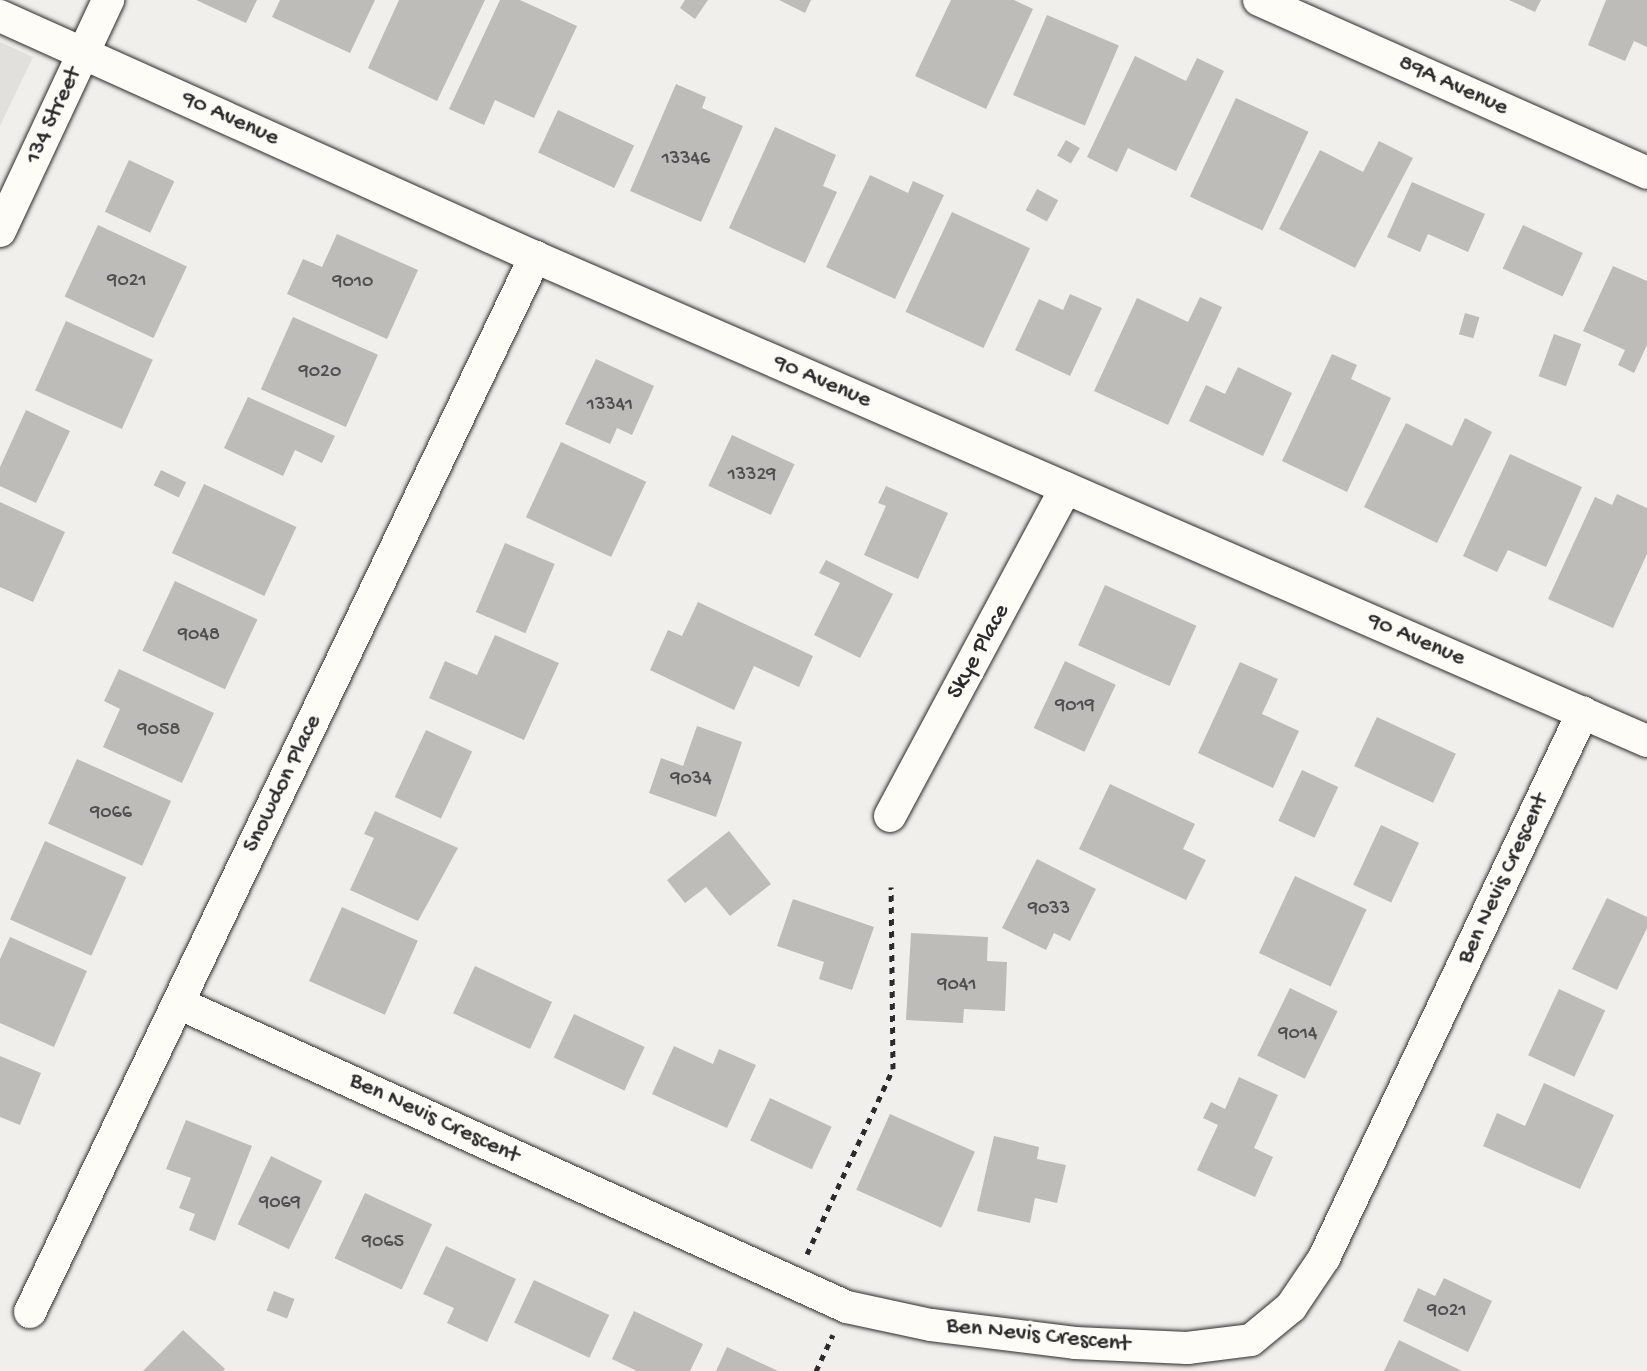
<!DOCTYPE html>
<html>
<head>
<meta charset="utf-8">
<style>
  body { margin:0 }
  #map { position:relative; width:1647px; height:1371px; overflow:hidden; background:#f0efeb; font-family:"Gochi Hand",sans-serif }
  div>[style] { position:absolute }
  [style*='--x'] { left:calc(var(--x)*1px); top:calc(var(--y)*1px); width:calc(var(--w)*1px); rotate:calc(var(--a)*1deg) }
  .built>* { inset:0; background:#e1e0dc }
  .building>* { inset:0; background:#bdbcb8; transform-origin:0 0 }
  .path>* { height:5px; margin-top:-2.5px; transform-origin:0; background:repeating-linear-gradient(90deg,#2b2b2b 0 6px,transparent 0 12px) }
  .roads { filter:drop-shadow(0 0 2px #2b2b2b) drop-shadow(0 0 2px #2b2b2b) }
  .street>* { height:32px; margin:-16px; padding:0 16px; transform-origin:16px; border-radius:16px; background:#fdfcf7 }
  span { translate:-50% -50%; white-space:nowrap; text-align:center; line-height:1.15; -webkit-text-stroke:7px #fdfcf7; paint-order:stroke }
  .number-label { font-size:20px; color:#504f4e }
  .number-label span { -webkit-text-stroke-width:0 }
  .street-label { font-size:24px; color:#2b2b2b }
</style>
</head>
<body>
<div id="map">
  <div class="built">
    <div style="clip-path:polygon(0 42px,33px 57px,0 126px)"></div>
  </div>
  <div class="building">
    <div style="clip-path:polygon(196px 0,257px 0,246px 23px)"></div>
    <div style="clip-path:polygon(280px 0,375px 0,350px 53px,272px 17px)"></div>
    <div style="clip-path:polygon(399px 0,485px 0,437px 101px,368px 68px)"></div>
    <div style="clip-path:polygon(500px 0,520px 0,577px 26px,534px 118px,495px 100px,484px 125px,449px 109px)"></div>
    <div style="clip-path:polygon(685px 0,708px 0,695px 19px,680px 8px)"></div>
    <div style="clip-path:polygon(779px 0,811px 0,805px 13px)"></div>
    <div style="clip-path:polygon(951px 0,1014px 0,1033px 9px,986px 109px,915px 76px)"></div>
    <div style="clip-path:polygon(1509px 0,1541px 0,1535px 12px)"></div>
    <div style="clip-path:polygon(1606px 0,1647px 0,1647px 47px,1634px 41px,1625px 61px,1588px 45px)"></div>
    <div style="left:1047px;top:15px;width:78px;height:87px;rotate:23deg"></div>
    <div style="clip-path:polygon(1135px 56px,1186px 81px,1197px 58px,1224px 71px,1176px 171px,1128px 148px,1117px 172px,1087px 157px)"></div>
    <div style="clip-path:polygon(676px 84px,706px 97px,702px 108px,743px 126px,701px 222px,630px 191px)"></div>
    <div style="left:1236px;top:98px;width:80px;height:109px;rotate:25deg"></div>
    <div style="left:558px;top:110px;width:84px;height:47px;rotate:25deg"></div>
    <div style="clip-path:polygon(775px 127px,836px 155px,823px 186px,837px 192px,805px 263px,729px 228px)"></div>
    <div style="left:1066px;top:140px;width:16px;height:18px;rotate:30deg"></div>
    <div style="clip-path:polygon(1379px 141px,1413px 158px,1355px 268px,1279px 229px,1320px 150px,1363px 172px)"></div>
    <div style="left:129px;top:160px;width:50px;height:57px;rotate:25deg"></div>
    <div style="clip-path:polygon(870px 175px,908px 193px,913px 181px,944px 195px,895px 299px,826px 267px)"></div>
    <div style="clip-path:polygon(1412px 182px,1485px 214px,1468px 252px,1428px 234px,1420px 252px,1387px 237px)"></div>
    <div style="left:1037px;top:189px;width:24px;height:24px;rotate:28deg"></div>
    <div style="left:952px;top:212px;width:86px;height:110px;rotate:25deg"></div>
    <div style="left:98px;top:225px;width:98px;height:79px;rotate:25deg"></div>
    <div style="left:1523px;top:225px;width:66px;height:48px;rotate:25deg"></div>
    <div style="clip-path:polygon(337px 234px,418px 270px,387px 339px,287px 294px,303px 259px,322px 267px)"></div>
    <div style="clip-path:polygon(1613px 266px,1647px 281px,1647px 345px,1634px 373px,1618px 365px,1625px 350px,1583px 331px)"></div>
    <div style="clip-path:polygon(1070px 294px,1102px 308px,1070px 376px,1015px 350px,1039px 299px,1063px 310px)"></div>
    <div style="clip-path:polygon(1200px 297px,1222px 307px,1168px 425px,1094px 391px,1137px 298px,1188px 322px)"></div>
    <div style="left:1465px;top:313px;width:15px;height:22px;rotate:16deg"></div>
    <div style="left:293px;top:317px;width:93px;height:79px;rotate:24deg"></div>
    <div style="left:66px;top:321px;width:95px;height:76px;rotate:24deg"></div>
    <div style="left:1554px;top:334px;width:29px;height:45px;rotate:20deg"></div>
    <div style="clip-path:polygon(1332px 354px,1357px 365px,1351px 379px,1391px 398px,1347px 492px,1282px 461px)"></div>
    <div style="clip-path:polygon(596px 359px,654px 386px,632px 435px,617px 428px,610px 444px,565px 424px)"></div>
    <div style="clip-path:polygon(1238px 367px,1292px 393px,1263px 456px,1189px 421px,1206px 385px,1225px 394px)"></div>
    <div style="clip-path:polygon(248px 397px,335px 436px,322px 463px,295px 450px,283px 476px,224px 448px)"></div>
    <div style="clip-path:polygon(26px 410px,70px 431px,36px 503px,0 486px,0 467px)"></div>
    <div style="clip-path:polygon(1465px 418px,1492px 432px,1437px 543px,1364px 507px,1406px 423px,1452px 446px)"></div>
    <div style="left:732px;top:435px;width:69px;height:56px;rotate:25deg"></div>
    <div style="left:561px;top:442px;width:94px;height:83px;rotate:25deg"></div>
    <div style="clip-path:polygon(1510px 454px,1582px 487px,1546px 567px,1508px 550px,1497px 572px,1463px 556px)"></div>
    <div style="left:161px;top:470px;width:28px;height:17px;rotate:26deg"></div>
    <div style="left:204px;top:484px;width:102px;height:76px;rotate:25deg"></div>
    <div style="clip-path:polygon(886px 486px,948px 513px,918px 579px,864px 555px,886px 506px,878px 503px)"></div>
    <div style="clip-path:polygon(1617px 494px,1647px 508px,1647px 554px,1613px 628px,1548px 599px,1595px 497px,1612px 505px)"></div>
    <div style="clip-path:polygon(0 502px,65px 532px,33px 602px,0 587px)"></div>
    <div style="left:505px;top:543px;width:54px;height:75px;rotate:23deg"></div>
    <div style="clip-path:polygon(826px 560px,893px 594px,860px 658px,814px 635px,840px 583px,819px 573px)"></div>
    <div style="left:175px;top:581px;width:91px;height:77px;rotate:25deg"></div>
    <div style="left:1105px;top:585px;width:100px;height:66px;rotate:24deg"></div>
    <div style="clip-path:polygon(698px 602px,813px 656px,799px 687px,754px 666px,734px 710px,650px 670px,668px 630px,682px 636px)"></div>
    <div style="clip-path:polygon(495px 635px,559px 663px,524px 740px,429px 698px,445px 661px,477px 675px)"></div>
    <div style="left:1065px;top:661px;width:56px;height:74px;rotate:25deg"></div>
    <div style="clip-path:polygon(1240px 662px,1278px 679px,1262px 714px,1299px 731px,1273px 788px,1198px 753px)"></div>
    <div style="clip-path:polygon(119px 669px,214px 713px,182px 783px,103px 747px,120px 709px,104px 701px)"></div>
    <div style="left:1377px;top:717px;width:87px;height:54px;rotate:25deg"></div>
    <div style="clip-path:polygon(697px 726px,742px 742px,716px 817px,649px 793px,661px 758px,683px 766px)"></div>
    <div style="left:426px;top:730px;width:51px;height:74px;rotate:25deg"></div>
    <div style="left:77px;top:759px;width:103px;height:71px;rotate:24deg"></div>
    <div style="left:1302px;top:770px;width:40px;height:56px;rotate:25deg"></div>
    <div style="clip-path:polygon(1110px 784px,1195px 824px,1183px 849px,1206px 860px,1186px 900px,1079px 849px)"></div>
    <div style="clip-path:polygon(375px 811px,458px 848px,418px 921px,350px 890px,374px 838px,364px 834px)"></div>
    <div style="left:1381px;top:825px;width:42px;height:66px;rotate:25deg"></div>
    <div style="clip-path:polygon(729px 831px,771px 884px,730px 916px,706px 887px,685px 903px,667px 880px)"></div>
    <div style="left:45px;top:841px;width:89px;height:86px;rotate:24deg"></div>
    <div style="clip-path:polygon(1037px 859px,1096px 889px,1070px 941px,1054px 933px,1046px 950px,1002px 928px)"></div>
    <div style="left:1295px;top:876px;width:79px;height:85px;rotate:25deg"></div>
    <div style="clip-path:polygon(1607px 898px,1647px 917px,1647px 928px,1617px 990px,1572px 969px)"></div>
    <div style="clip-path:polygon(793px 899px,874px 927px,852px 990px,819px 979px,824px 962px,777px 946px)"></div>
    <div style="left:342px;top:907px;width:83px;height:81px;rotate:24deg"></div>
    <div style="clip-path:polygon(911px 933px,988px 937px,987px 961px,1007px 962px,1005px 1011px,964px 1009px,963px 1023px,906px 1020px)"></div>
    <div style="clip-path:polygon(10px 937px,87px 971px,54px 1047px,0 1023px,0 959px)"></div>
    <div style="left:475px;top:966px;width:85px;height:52px;rotate:25deg"></div>
    <div style="left:1290px;top:988px;width:53px;height:75px;rotate:26deg"></div>
    <div style="left:1559px;top:989px;width:51px;height:73px;rotate:25deg"></div>
    <div style="left:574px;top:1014px;width:78px;height:48px;rotate:25deg"></div>
    <div style="clip-path:polygon(674px 1046px,713px 1064px,719px 1049px,756px 1065px,727px 1128px,652px 1094px)"></div>
    <div style="clip-path:polygon(0 1056px,41px 1073px,20px 1125px,0 1117px)"></div>
    <div style="clip-path:polygon(1239px 1077px,1278px 1095px,1254px 1148px,1273px 1157px,1255px 1197px,1197px 1170px,1218px 1125px,1203px 1118px,1211px 1102px,1225px 1109px)"></div>
    <div style="clip-path:polygon(1544px 1083px,1614px 1115px,1580px 1189px,1483px 1146px,1497px 1113px,1525px 1126px)"></div>
    <div style="left:770px;top:1098px;width:68px;height:47px;rotate:25deg"></div>
    <div style="left:890px;top:1114px;width:93px;height:83px;rotate:24deg"></div>
    <div style="clip-path:polygon(186px 1120px,252px 1146px,215px 1241px,189px 1230px,195px 1214px,179px 1208px,191px 1178px,166px 1169px)"></div>
    <div style="clip-path:polygon(994px 1136px,1039px 1147px,1037px 1159px,1066px 1165px,1057px 1203px,1035px 1198px,1030px 1223px,977px 1211px)"></div>
    <div style="left:271px;top:1156px;width:57px;height:76px;rotate:26deg"></div>
    <div style="left:365px;top:1193px;width:74px;height:72px;rotate:25deg"></div>
    <div style="clip-path:polygon(446px 1246px,516px 1279px,487px 1342px,447px 1323px,454px 1308px,423px 1294px)"></div>
    <div style="clip-path:polygon(1444px 1278px,1492px 1301px,1468px 1352px,1403px 1321px,1418px 1288px,1435px 1296px)"></div>
    <div style="left:534px;top:1280px;width:83px;height:47px;rotate:25deg"></div>
    <div style="left:274px;top:1291px;width:22px;height:21px;rotate:21deg"></div>
    <div style="clip-path:polygon(634px 1311px,703px 1344px,690px 1371px,637px 1371px,612px 1359px)"></div>
    <div style="clip-path:polygon(183px 1330px,225px 1369px,223px 1371px,143px 1371px)"></div>
    <div style="clip-path:polygon(1399px 1340px,1462px 1371px,1384px 1371px)"></div>
    <div style="clip-path:polygon(727px 1347px,778px 1371px,716px 1371px)"></div>
  </div>
  <div class="path">
    <div style="--x:807;--y:1254;--w:204;--a:-65.1"></div>
    <div style="--x:893;--y:1069;--w:182;--a:-90.6"></div>
    <div style="--x:816;--y:1371;--w:40;--a:-65"></div>
  </div>
  <div class="roads">
    <div class="street">
      <div style="--x:1259;--y:0;--w:425;--a:24"></div>
      <div style="--x:0;--y:16;--w:587;--a:24.25"></div>
      <div style="--x:535;--y:257;--w:1213;--a:23.52"></div>
      <div style="--x:0;--y:231;--w:255;--a:-64.9"></div>
      <div style="--x:890;--y:816;--w:372;--a:-61.8"></div>
      <div style="--x:178;--y:1003;--w:735;--a:24.44"></div>
      <div style="--x:847;--y:1307;--w:86;--a:12.1"></div>
      <div style="--x:931;--y:1325;--w:145;--a:7.1"></div>
      <div style="--x:1075;--y:1343;--w:112;--a:2.6"></div>
      <div style="--x:1187;--y:1348;--w:64;--a:-7.1"></div>
      <div style="--x:1251;--y:1340;--w:52;--a:-39.5"></div>
      <div style="--x:1291;--y:1307;--w:59;--a:-56"></div>
      <div style="--x:1324;--y:1258;--w:604;--a:-64.62"></div>
      <div style="--x:30;--y:1312;--w:1170;--a:-64.42"></div>
    </div>
  </div>
  <div class="number-label">
    <span style="left:686px;top:159px">13346</span>
    <span style="left:127px;top:281px">9021</span>
    <span style="left:353px;top:282px">9010</span>
    <span style="left:320px;top:372px">9020</span>
    <span style="left:610px;top:405px">13341</span>
    <span style="left:752px;top:475px">13329</span>
    <span style="left:199px;top:635px">9048</span>
    <span style="left:1075px;top:706px">9019</span>
    <span style="left:159px;top:730px">9058</span>
    <span style="left:691px;top:779px">9034</span>
    <span style="left:111px;top:813px">9066</span>
    <span style="left:1049px;top:909px">9033</span>
    <span style="left:957px;top:985px">9041</span>
    <span style="left:1298px;top:1034px">9014</span>
    <span style="left:280px;top:1203px">9069</span>
    <span style="left:383px;top:1242px">9065</span>
    <span style="left:1447px;top:1311px">9021</span>
  </div>
  <div class="street-label">
    <span style="left:1453px;top:86px;rotate:24deg">89A Avenue</span>
    <span style="left:54px;top:116px;rotate:-65deg">134 Street</span>
    <span style="left:230px;top:119px;rotate:24deg">90 Avenue</span>
    <span style="left:822px;top:382px;rotate:23deg">90 Avenue</span>
    <span style="left:1416px;top:640px;rotate:23deg">90 Avenue</span>
    <span style="left:979px;top:652px;rotate:-61deg">Skye Place</span>
    <span style="left:283px;top:784px;rotate:-64deg">Snowdon Place</span>
    <span style="left:1504px;top:879px;rotate:-65deg">Ben Nevis Crescent</span>
    <span style="left:434px;top:1119px;rotate:25deg">Ben Nevis Crescent</span>
    <span style="left:1038px;top:1336px;rotate:6deg">Ben Nevis Crescent</span>
  </div>
</div>
</body>
</html>
